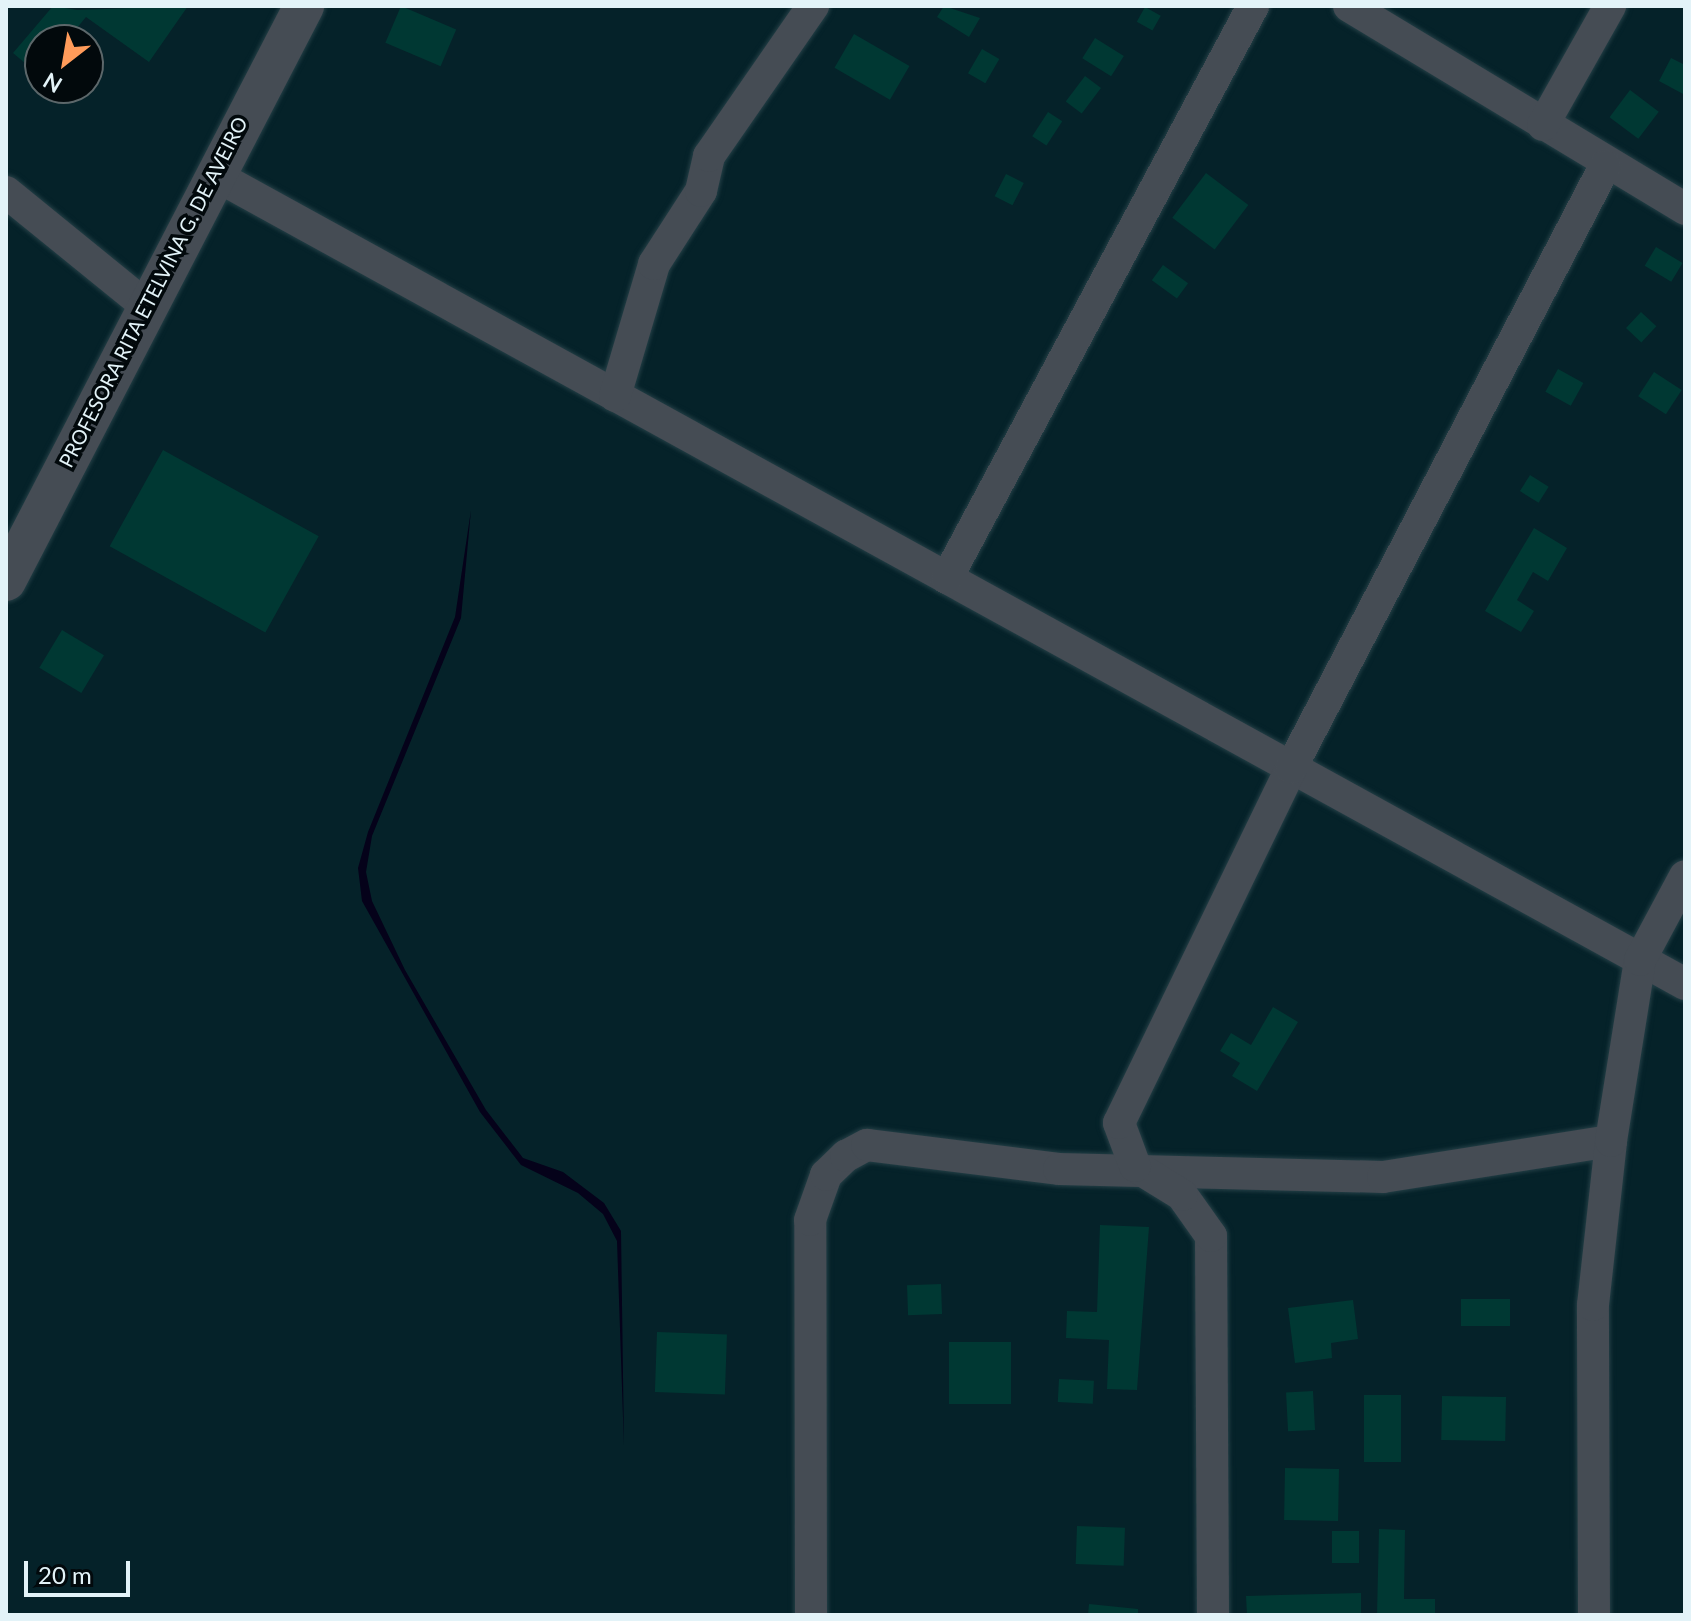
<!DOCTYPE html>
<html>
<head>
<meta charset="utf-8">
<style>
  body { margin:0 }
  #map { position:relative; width:1691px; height:1621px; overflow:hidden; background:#052229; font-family:Lato,sans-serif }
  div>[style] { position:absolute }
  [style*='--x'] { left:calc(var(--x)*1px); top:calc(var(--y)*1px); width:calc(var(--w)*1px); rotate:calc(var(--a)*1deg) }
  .water>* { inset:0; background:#05021a }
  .building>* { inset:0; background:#003833; transform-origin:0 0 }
  .roads { filter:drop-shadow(0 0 2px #243f46) drop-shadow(0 0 2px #243f46) }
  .minor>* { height:32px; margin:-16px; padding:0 16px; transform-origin:16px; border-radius:16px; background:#454c54 }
  .tertiary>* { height:40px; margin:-20px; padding:0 20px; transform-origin:20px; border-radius:20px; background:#454c54 }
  span { translate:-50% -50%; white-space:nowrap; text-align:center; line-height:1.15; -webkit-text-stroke:7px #02090c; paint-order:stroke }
  .street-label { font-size:20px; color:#e3f3f8 }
  .frame { position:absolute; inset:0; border:8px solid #e3f3f8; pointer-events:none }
  .north { position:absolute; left:24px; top:24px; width:80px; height:80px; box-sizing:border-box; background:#02090c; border:2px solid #5c676a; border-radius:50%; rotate:211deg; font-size:22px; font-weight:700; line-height:32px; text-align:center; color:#e3f3f8 }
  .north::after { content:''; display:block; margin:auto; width:28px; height:36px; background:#ff9b5a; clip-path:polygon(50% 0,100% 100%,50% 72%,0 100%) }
  .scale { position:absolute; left:24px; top:1561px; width:106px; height:36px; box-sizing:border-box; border:4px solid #e3f3f8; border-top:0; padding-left:10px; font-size:24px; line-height:28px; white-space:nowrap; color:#e3f3f8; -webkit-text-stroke:6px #02090c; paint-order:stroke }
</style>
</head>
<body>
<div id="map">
  <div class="water">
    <div style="clip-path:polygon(471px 510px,461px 618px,372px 836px,366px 872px,372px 901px,405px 970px,486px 1110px,523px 1158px,563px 1172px,604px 1203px,621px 1231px,624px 1447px,617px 1241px,603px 1214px,578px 1193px,521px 1165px,480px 1112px,362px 901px,358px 868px,368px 832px,455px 617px)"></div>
  </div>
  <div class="building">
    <div style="clip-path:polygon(53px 6px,77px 10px,188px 6px,149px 62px,86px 17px,67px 40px,40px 40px,38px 74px,13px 53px)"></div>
    <div style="left:401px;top:6px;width:60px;height:40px;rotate:23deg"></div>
    <div style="clip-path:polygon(944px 6px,980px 18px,969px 37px,937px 17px)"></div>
    <div style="left:1145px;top:7px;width:18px;height:17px;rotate:29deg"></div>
    <div style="left:854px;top:34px;width:64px;height:39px;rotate:30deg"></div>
    <div style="left:1095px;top:38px;width:34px;height:24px;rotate:32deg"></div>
    <div style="left:982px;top:49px;width:20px;height:28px;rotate:30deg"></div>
    <div style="clip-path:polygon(1671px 58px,1685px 65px,1685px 95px,1659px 81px)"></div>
    <div style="left:1085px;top:76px;width:20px;height:32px;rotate:37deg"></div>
    <div style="left:1630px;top:90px;width:36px;height:34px;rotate:37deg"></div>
    <div style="left:1048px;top:112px;width:17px;height:29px;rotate:33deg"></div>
    <div style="left:1206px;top:173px;width:53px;height:56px;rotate:37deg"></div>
    <div style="left:1006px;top:174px;width:20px;height:25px;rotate:27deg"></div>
    <div style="left:1656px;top:247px;width:31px;height:22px;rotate:31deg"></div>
    <div style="left:1163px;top:265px;width:31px;height:19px;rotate:36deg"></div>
    <div style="left:1641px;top:312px;width:21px;height:22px;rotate:43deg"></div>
    <div style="left:1558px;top:369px;width:29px;height:26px;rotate:29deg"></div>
    <div style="left:1654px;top:372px;width:33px;height:29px;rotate:33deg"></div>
    <div style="left:163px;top:450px;width:178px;height:110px;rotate:29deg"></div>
    <div style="left:1530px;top:475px;width:22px;height:19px;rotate:32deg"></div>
    <div style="clip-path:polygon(1534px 528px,1567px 548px,1548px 581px,1533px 572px,1517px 600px,1534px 611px,1521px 632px,1485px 611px)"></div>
    <div style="left:62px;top:630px;width:49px;height:44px;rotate:31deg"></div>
    <div style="clip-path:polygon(1273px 1007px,1298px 1022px,1257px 1091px,1232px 1076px,1240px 1063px,1220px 1051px,1231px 1033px,1251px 1045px)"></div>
    <div style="clip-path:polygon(1100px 1225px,1149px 1227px,1137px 1390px,1107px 1389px,1109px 1340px,1066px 1338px,1067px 1311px,1097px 1312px)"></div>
    <div style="left:941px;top:1284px;width:30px;height:34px;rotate:88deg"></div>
    <div style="left:1510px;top:1299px;width:27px;height:49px;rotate:90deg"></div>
    <div style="clip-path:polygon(1353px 1300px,1358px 1339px,1331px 1343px,1332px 1358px,1295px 1363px,1288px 1308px)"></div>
    <div style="left:657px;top:1332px;width:70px;height:60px;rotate:2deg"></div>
    <div style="left:949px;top:1342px;width:62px;height:62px"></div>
    <div style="left:1059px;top:1379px;width:35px;height:23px;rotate:3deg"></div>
    <div style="left:1313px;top:1391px;width:39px;height:27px;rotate:87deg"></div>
    <div style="left:1364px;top:1395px;width:37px;height:67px"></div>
    <div style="left:1442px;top:1396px;width:64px;height:44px;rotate:1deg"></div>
    <div style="left:1285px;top:1468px;width:54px;height:52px;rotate:1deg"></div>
    <div style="left:1077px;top:1526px;width:48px;height:38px;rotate:2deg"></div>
    <div style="clip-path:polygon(1379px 1529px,1405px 1530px,1404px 1599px,1435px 1599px,1435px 1615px,1377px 1615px)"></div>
    <div style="left:1332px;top:1531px;width:27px;height:32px"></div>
    <div style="clip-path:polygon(1361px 1593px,1361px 1615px,1247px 1615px,1246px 1596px)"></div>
    <div style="clip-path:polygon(1089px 1604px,1138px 1609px,1138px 1615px,1088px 1615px)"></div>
  </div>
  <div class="roads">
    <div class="minor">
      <div style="--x:1349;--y:6;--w:393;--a:31.1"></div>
      <div style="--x:1543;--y:125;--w:137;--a:-60.6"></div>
      <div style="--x:213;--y:174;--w:1680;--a:28.82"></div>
      <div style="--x:6;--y:192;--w:179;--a:39.1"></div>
      <div style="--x:615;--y:396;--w:138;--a:-73.5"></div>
      <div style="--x:654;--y:264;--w:87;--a:-57.2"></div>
      <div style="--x:701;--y:191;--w:36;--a:-77"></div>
      <div style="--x:709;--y:156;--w:183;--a:-55.3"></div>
      <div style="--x:947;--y:578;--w:649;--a:-61.85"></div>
      <div style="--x:811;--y:1615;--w:395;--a:-90.1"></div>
      <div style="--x:810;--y:1220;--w:48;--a:-70.4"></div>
      <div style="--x:826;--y:1175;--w:28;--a:-44"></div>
      <div style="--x:846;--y:1156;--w:24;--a:-28"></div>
      <div style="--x:867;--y:1145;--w:193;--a:7.1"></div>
      <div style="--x:1059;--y:1169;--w:324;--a:1.4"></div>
      <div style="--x:1383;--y:1177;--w:231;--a:-9"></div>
      <div style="--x:1213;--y:1615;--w:379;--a:-90.3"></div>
      <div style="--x:1211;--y:1236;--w:50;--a:-125.3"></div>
      <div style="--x:1182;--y:1195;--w:55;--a:-148.3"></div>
      <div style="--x:1135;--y:1166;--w:46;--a:-110.4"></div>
      <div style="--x:1119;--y:1123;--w:394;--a:-64.1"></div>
      <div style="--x:1291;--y:768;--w:679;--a:-62.45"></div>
      <div style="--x:1594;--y:1615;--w:310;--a:-90.2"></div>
      <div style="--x:1593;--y:1305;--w:165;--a:-83.7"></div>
      <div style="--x:1611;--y:1141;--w:183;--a:-80.9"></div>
      <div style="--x:1640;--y:960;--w:95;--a:-61.8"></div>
    </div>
    <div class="tertiary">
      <div style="--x:6;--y:581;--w:648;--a:-62.6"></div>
    </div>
  </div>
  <div class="street-label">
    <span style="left:153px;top:292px;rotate:-63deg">PROFESORA RITA ETELVINA G. DE AVEIRO</span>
  </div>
  <div class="frame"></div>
  <div class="north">N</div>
  <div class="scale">20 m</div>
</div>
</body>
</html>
